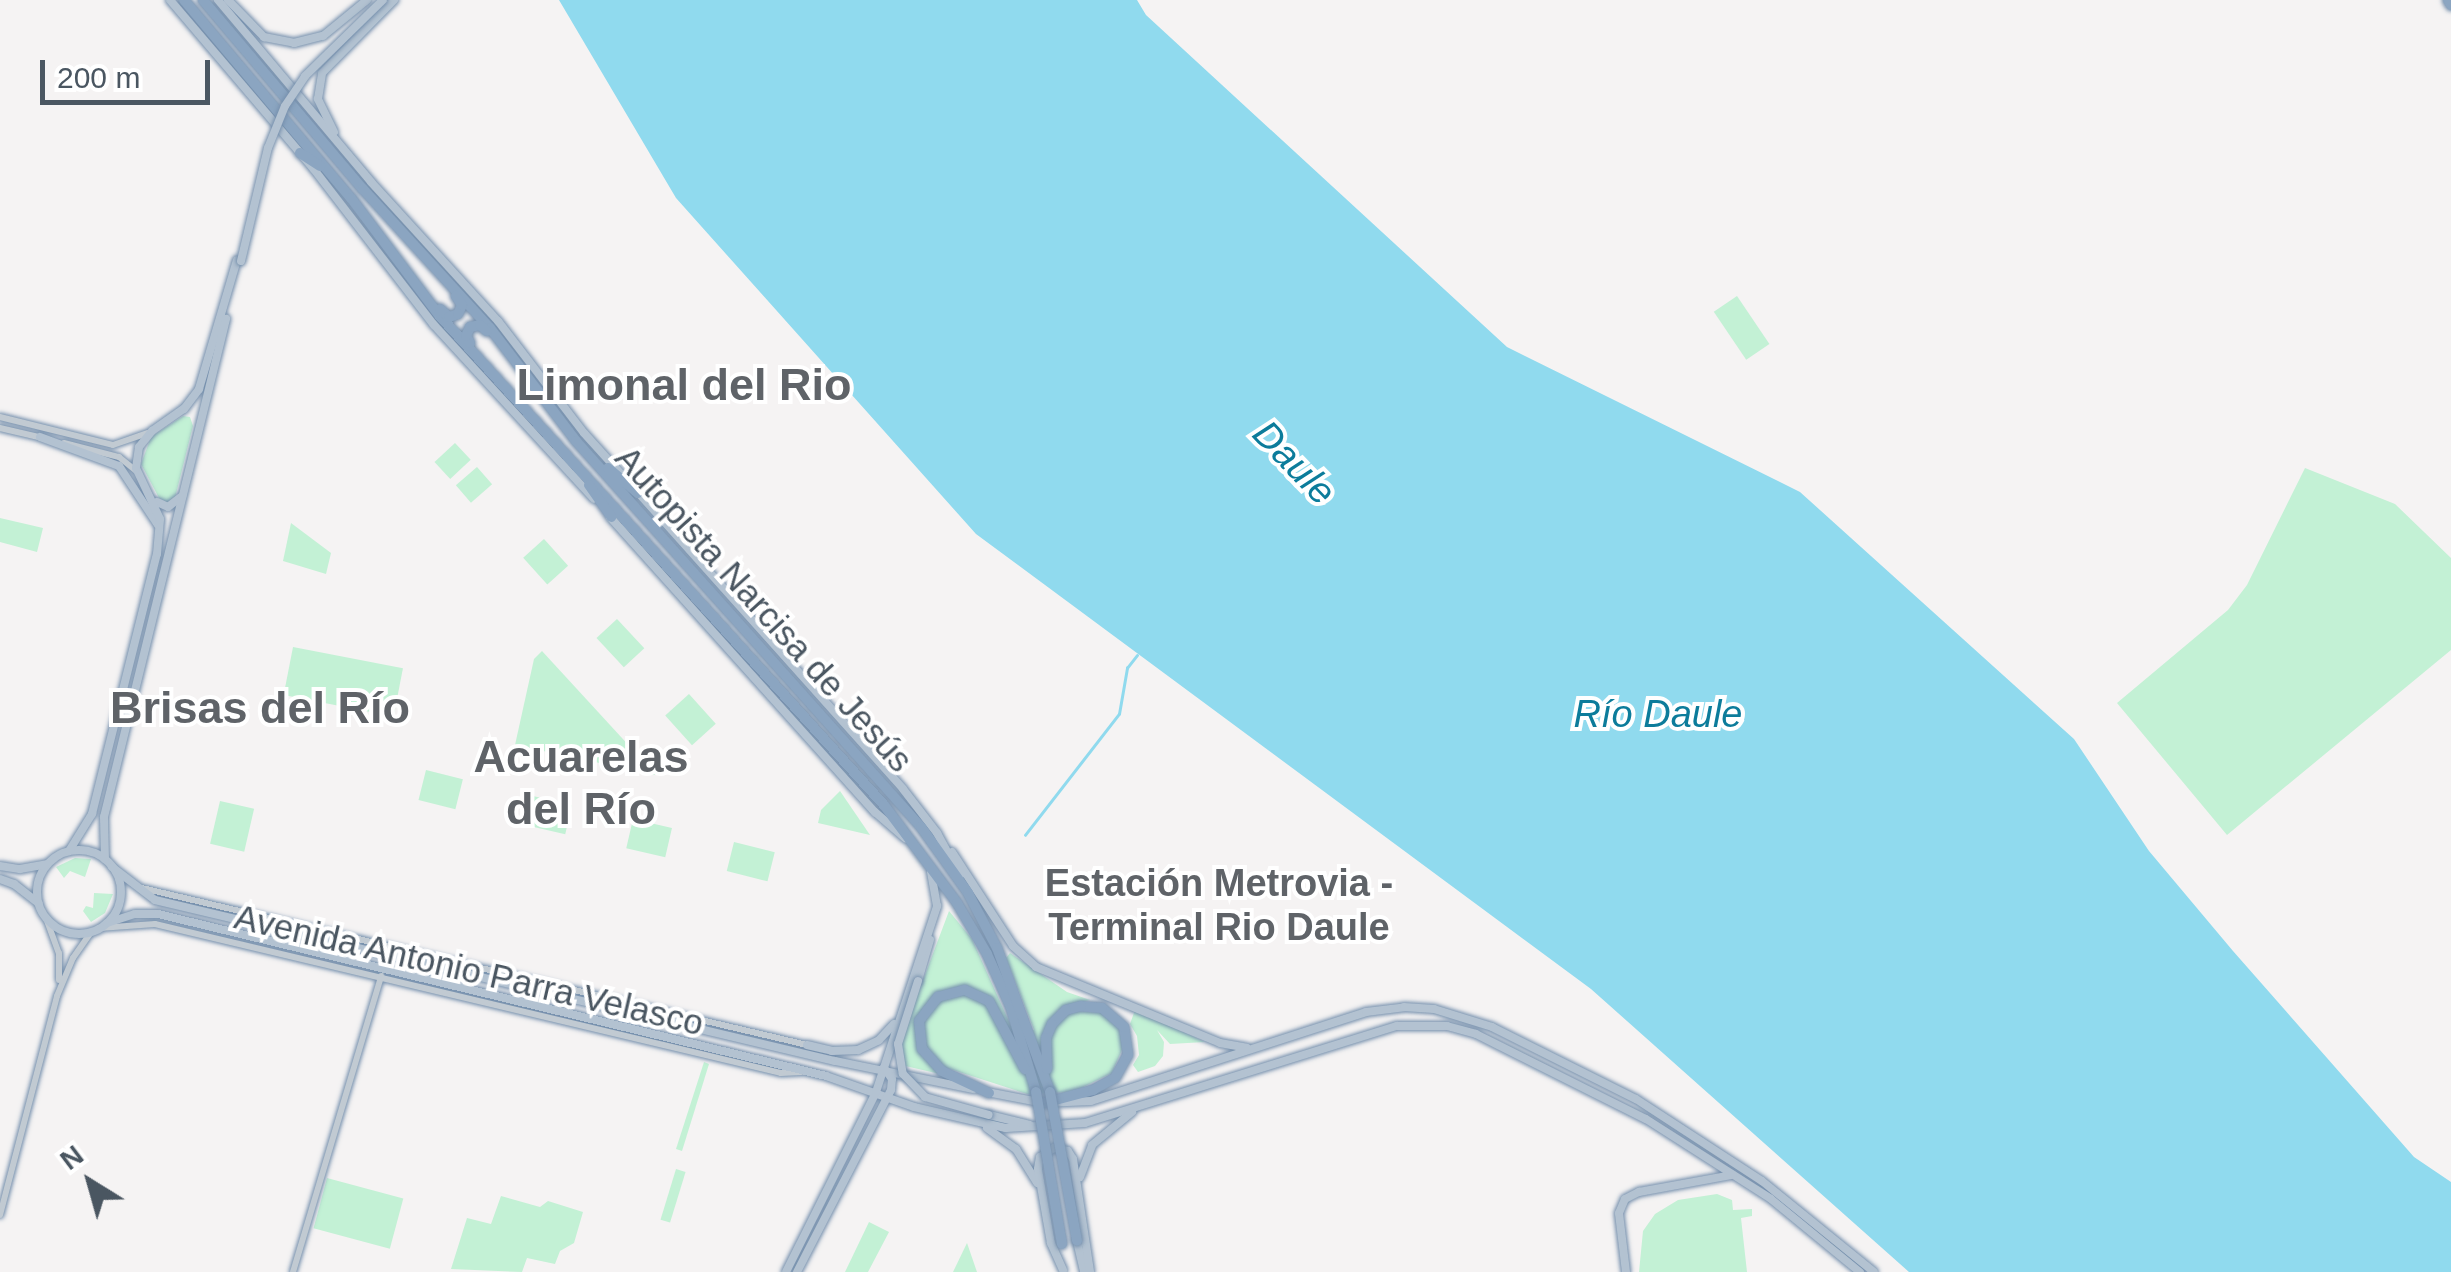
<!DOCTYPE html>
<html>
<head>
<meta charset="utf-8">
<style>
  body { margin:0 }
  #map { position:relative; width:2451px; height:1272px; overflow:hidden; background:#f5f3f3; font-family:Helvetica,sans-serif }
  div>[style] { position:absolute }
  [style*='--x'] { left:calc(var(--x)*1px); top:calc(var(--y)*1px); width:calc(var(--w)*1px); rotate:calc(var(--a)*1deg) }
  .green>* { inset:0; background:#c3f1d5; transform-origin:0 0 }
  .water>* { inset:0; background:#90daee }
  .stream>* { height:2.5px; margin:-1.25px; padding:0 1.25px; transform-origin:1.25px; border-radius:1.25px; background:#90daee }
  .roads { filter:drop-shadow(0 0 2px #7690ad) drop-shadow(0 0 2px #7690ad) }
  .minor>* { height:6px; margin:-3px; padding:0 3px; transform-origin:3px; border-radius:3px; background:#c1cad2 }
  .major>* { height:8px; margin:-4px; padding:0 4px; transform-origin:4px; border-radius:4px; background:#b3c2d1 }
  .major>.ring { margin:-4px; padding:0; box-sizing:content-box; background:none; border:8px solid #b3c2d1; border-radius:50% }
  .highway>* { height:10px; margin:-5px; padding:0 5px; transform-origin:5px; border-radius:5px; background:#8ba5c1 }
  .bridges { filter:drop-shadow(0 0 2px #7690ad) drop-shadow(0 0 2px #7690ad) }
  .major-bridge>* { height:8px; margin:-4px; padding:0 4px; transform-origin:4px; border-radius:4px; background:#b3c2d1 }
  .highway-bridge>* { height:10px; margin:-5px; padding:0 5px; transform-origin:5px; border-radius:5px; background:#8ba5c1 }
  span { translate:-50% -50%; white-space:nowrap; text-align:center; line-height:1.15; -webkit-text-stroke:8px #fff; paint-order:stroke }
  .street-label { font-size:35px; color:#4a5661 }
  .water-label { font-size:38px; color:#0c7c9b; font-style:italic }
  .neighbourhood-label { font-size:38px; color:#5f6368; font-weight:700 }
  .district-label { font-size:45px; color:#5f6368; font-weight:700 }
  .north { position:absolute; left:40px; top:1132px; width:100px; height:100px; -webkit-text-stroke:8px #fff; paint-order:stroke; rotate:323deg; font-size:28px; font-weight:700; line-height:40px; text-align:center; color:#4a5661 }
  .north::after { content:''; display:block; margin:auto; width:35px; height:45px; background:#4a5661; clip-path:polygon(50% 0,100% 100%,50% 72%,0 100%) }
  .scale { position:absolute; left:40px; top:60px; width:170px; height:45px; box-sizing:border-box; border:5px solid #4a5661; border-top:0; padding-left:12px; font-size:30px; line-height:35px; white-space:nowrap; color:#4a5661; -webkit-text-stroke:8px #fff; paint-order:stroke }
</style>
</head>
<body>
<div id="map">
  <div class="green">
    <div style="left:1737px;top:296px;width:58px;height:28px;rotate:56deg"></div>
    <div style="clip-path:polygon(183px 416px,190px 417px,193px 426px,175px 498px,169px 504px,159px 498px,141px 464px,151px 437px)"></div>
    <div style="left:455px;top:443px;width:23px;height:28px;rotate:47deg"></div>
    <div style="left:477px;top:467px;width:23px;height:28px;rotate:49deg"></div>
    <div style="clip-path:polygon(2305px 468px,2395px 504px,2451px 558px,2451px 650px,2227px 835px,2117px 703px,2228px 610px,2247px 585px)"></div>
    <div style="clip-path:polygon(0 518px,43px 528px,37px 552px,0 542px)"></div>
    <div style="clip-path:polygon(291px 523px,331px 553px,326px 574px,283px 561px)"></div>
    <div style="left:544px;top:539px;width:36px;height:28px;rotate:48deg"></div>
    <div style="left:617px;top:619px;width:40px;height:28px;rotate:47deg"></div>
    <div style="left:293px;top:647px;width:112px;height:49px;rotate:11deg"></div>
    <div style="clip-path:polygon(542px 651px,656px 775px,515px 745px,534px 659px)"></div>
    <div style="left:689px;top:694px;width:40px;height:32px;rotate:48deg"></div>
    <div style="left:426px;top:770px;width:38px;height:31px;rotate:14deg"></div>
    <div style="clip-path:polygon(840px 791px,870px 835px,818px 823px,821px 810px)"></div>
    <div style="left:533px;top:796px;width:40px;height:30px;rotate:13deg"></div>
    <div style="left:220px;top:801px;width:35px;height:44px;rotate:13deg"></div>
    <div style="left:633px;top:819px;width:40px;height:30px;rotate:13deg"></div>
    <div style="left:734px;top:842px;width:42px;height:30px;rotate:14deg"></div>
    <div style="clip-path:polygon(75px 858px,91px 859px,85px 877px,70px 871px,64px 878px,56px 867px)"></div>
    <div style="clip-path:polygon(94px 893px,113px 894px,105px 913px,91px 922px,83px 911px,86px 906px,93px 908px)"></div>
    <div style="clip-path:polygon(949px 911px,972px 939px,1015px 1035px,1034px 1030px,1006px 958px,1010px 953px,1067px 992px,1090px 1000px,1062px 1008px,1057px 1011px,1062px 1017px,1076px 1011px,1103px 1013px,1117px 1025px,1124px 1045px,1112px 1073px,1073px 1092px,1027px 1094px,950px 1069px,940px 1074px,901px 1065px,902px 1036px)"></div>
    <div style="clip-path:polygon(1135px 1010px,1205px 1042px,1170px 1044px,1157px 1030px,1164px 1042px,1163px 1056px,1155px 1066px,1138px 1072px,1133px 1065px,1139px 1055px,1137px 1036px,1130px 1024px)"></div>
    <div style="clip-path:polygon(704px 1062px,709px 1064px,682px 1151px,676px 1149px)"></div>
    <div style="left:676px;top:1169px;width:10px;height:53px;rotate:17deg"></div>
    <div style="left:327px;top:1178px;width:79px;height:52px;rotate:15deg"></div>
    <div style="clip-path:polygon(1717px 1194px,1732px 1200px,1733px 1210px,1752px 1209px,1752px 1216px,1741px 1218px,1747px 1272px,1639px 1272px,1643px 1231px,1655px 1214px,1678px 1200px)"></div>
    <div style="clip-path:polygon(501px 1196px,540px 1207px,548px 1201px,583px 1212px,574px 1243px,560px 1251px,555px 1264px,527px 1258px,522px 1272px,451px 1269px,467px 1218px,491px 1224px)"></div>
    <div style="clip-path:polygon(869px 1222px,889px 1232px,868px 1272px,845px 1272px)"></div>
    <div style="clip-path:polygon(967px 1243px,977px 1272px,953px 1272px)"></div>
  </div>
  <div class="water">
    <div style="clip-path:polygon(559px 0,1137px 0,1146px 15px,1507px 347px,1800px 492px,2074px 739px,2149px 851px,2233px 951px,2414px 1157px,2451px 1182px,2451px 1272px,1909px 1272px,1591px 989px,976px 534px,676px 198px)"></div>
  </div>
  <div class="stream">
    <div style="--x:1025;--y:835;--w:153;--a:-52.2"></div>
    <div style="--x:1119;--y:714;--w:47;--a:-80.1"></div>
    <div style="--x:1127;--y:668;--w:16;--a:-52"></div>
  </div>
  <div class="roads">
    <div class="minor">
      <div style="--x:0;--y:417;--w:116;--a:13.9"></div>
      <div style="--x:113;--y:445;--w:37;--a:-19"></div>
      <div style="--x:0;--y:428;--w:44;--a:13.1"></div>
      <div style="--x:64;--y:443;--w:57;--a:14.3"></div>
      <div style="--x:119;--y:457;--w:21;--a:39"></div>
      <div style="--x:142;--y:888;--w:683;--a:13.28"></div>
      <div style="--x:46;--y:918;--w:37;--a:70"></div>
      <div style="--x:59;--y:953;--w:27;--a:90"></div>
      <div style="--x:99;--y:928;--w:56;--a:-4.1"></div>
      <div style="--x:155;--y:924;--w:643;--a:13.39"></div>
      <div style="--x:781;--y:1073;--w:20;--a:-3"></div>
      <div style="--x:0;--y:1215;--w:226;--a:-75.4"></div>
      <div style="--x:57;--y:996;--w:41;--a:-67.2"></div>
      <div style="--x:73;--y:958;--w:32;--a:-55"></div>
      <div style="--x:293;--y:1272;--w:309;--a:-73.4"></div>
    </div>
    <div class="major">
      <div style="--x:170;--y:0;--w:221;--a:49.6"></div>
      <div style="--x:313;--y:168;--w:198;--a:52.4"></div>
      <div style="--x:434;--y:325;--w:236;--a:47.4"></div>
      <div style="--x:218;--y:0;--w:238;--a:49.9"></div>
      <div style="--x:371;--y:182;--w:188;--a:47.6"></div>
      <div style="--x:498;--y:321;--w:141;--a:52.5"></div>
      <div style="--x:584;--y:433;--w:57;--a:47.9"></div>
      <div style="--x:228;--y:0;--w:52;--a:45.8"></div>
      <div style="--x:264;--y:37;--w:31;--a:11"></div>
      <div style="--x:294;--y:43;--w:30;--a:-14"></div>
      <div style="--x:323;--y:36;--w:57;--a:-39.3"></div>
      <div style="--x:334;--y:132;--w:37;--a:-116"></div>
      <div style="--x:318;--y:99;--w:26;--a:-81"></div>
      <div style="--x:322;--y:73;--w:103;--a:-45.4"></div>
      <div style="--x:40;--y:437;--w:84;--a:20.2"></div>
      <div style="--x:119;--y:466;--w:71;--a:56.5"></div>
      <div style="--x:635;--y:489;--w:402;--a:48.2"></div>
      <div style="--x:903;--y:789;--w:56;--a:52.3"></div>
      <div style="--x:937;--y:833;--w:48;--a:61.3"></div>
      <div style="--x:157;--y:502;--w:12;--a:24"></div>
      <div style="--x:168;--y:507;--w:18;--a:-38"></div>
      <div style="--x:610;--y:517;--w:397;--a:48.1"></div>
      <div style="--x:875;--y:812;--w:40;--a:41"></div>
      <div class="ring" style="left:37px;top:850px;width:76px;height:76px"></div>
      <div style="--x:69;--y:851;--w:44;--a:-58.1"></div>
      <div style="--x:92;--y:814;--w:268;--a:-76"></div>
      <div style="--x:157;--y:554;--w:35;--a:-85"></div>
      <div style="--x:160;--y:519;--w:56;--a:-115.2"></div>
      <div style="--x:136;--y:468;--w:21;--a:-82"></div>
      <div style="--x:139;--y:447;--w:21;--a:-51"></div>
      <div style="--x:152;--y:431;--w:39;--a:-35"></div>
      <div style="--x:184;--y:409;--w:25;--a:-53"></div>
      <div style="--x:199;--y:389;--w:134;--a:-73.6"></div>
      <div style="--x:952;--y:852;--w:112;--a:57"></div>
      <div style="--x:1013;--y:946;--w:31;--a:42"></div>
      <div style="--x:1036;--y:967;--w:199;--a:22.4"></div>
      <div style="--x:1220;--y:1043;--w:27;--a:10"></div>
      <div style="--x:105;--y:859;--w:42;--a:-91.4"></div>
      <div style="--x:104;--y:817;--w:513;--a:-76.23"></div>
      <div style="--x:0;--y:866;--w:20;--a:9"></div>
      <div style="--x:20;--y:869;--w:27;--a:-10"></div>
      <div style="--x:112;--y:867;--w:54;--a:37.5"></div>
      <div style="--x:155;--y:900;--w:699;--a:13.32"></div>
      <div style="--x:835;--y:1061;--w:141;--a:11.5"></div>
      <div style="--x:0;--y:879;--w:15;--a:20"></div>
      <div style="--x:14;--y:884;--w:31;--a:38"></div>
      <div style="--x:107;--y:923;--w:29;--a:-18"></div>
      <div style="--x:135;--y:914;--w:23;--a:0"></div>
      <div style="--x:158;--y:914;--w:687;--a:13.63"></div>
      <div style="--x:826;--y:1076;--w:93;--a:19.4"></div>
      <div style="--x:914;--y:1107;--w:94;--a:12.9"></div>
      <div style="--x:1006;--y:1128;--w:79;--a:-3.6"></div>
      <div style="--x:1085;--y:1123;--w:327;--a:-17.3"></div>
      <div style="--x:1397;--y:1026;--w:50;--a:0"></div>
      <div style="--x:1447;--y:1026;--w:30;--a:15"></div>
      <div style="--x:1476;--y:1034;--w:190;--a:26.6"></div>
      <div style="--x:1646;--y:1119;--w:148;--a:32.6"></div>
      <div style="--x:1771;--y:1199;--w:115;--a:39.4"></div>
      <div style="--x:918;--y:981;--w:43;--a:-73.7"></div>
      <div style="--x:807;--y:1045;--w:26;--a:13"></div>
      <div style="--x:832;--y:1051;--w:26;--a:-2"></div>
      <div style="--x:858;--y:1050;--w:23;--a:-25"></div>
      <div style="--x:879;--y:1040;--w:22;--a:-47"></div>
      <div style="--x:987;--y:1092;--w:58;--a:10.9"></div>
      <div style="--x:1044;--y:1103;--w:47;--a:-2.4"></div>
      <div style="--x:1091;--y:1101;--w:289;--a:-17.9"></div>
      <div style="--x:1366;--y:1012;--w:38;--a:-7"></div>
      <div style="--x:1404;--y:1007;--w:30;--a:4"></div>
      <div style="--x:1434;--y:1009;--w:61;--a:17.2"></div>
      <div style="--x:1492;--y:1027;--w:161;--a:26.6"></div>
      <div style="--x:1636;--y:1099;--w:150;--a:33.1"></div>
      <div style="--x:1762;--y:1181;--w:144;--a:39.1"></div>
      <div style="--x:989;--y:1115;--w:42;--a:13.7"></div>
      <div style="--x:987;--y:1128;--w:36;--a:36"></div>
      <div style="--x:1016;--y:1149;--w:40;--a:58"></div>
      <div style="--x:1080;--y:1177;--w:34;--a:-69"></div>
      <div style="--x:1092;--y:1145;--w:52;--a:-39.5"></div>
      <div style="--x:1077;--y:1241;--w:32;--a:77"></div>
      <div style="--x:1063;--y:1270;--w:30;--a:-114"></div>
      <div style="--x:1051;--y:1243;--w:75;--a:-100"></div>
      <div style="--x:1038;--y:1169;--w:12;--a:-81"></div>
      <div style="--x:1040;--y:1157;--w:17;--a:-33"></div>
      <div style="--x:1054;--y:1148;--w:14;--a:12"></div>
      <div style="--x:1068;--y:1151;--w:9;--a:58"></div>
      <div style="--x:1073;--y:1159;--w:114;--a:81.4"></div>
      <div style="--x:786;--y:1272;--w:201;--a:-63.4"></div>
      <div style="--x:876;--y:1092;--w:196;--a:-71.8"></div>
      <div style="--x:937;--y:906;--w:34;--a:-100"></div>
      <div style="--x:797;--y:1272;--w:205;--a:-62.7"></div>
      <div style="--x:891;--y:1090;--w:11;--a:-85"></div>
      <div style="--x:892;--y:1079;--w:14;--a:-126"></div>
      <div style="--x:1626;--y:1272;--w:59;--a:-96.8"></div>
      <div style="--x:1619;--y:1213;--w:15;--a:-67"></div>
      <div style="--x:1625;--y:1199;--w:16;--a:-27"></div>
      <div style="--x:1639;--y:1192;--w:95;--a:-10.4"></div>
    </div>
    <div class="highway">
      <div style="--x:184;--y:0;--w:259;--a:49.9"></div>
      <div style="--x:351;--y:198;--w:146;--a:53.1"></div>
      <div style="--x:439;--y:315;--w:662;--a:47.76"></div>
      <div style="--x:884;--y:805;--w:122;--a:53.3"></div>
      <div style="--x:957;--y:903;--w:59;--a:59.5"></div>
      <div style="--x:987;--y:954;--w:59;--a:66"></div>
      <div style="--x:1011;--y:1008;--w:88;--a:73.4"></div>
      <div style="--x:203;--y:0;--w:248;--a:49.8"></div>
      <div style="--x:363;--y:189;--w:188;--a:47.6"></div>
      <div style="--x:490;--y:328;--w:142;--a:52.7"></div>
      <div style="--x:576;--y:441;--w:518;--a:48.21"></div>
      <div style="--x:921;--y:827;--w:81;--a:54.5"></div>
      <div style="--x:968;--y:893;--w:62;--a:62.2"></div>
      <div style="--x:997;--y:948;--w:153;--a:69.8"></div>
      <div style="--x:2448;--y:0;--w:6;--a:59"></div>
      <div style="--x:300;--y:153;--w:24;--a:33"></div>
      <div style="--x:440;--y:309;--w:12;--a:42"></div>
      <div style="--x:449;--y:317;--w:9;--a:-18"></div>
      <div style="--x:458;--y:314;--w:10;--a:-66"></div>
      <div style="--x:462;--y:305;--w:11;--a:-124"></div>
      <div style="--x:470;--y:343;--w:8;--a:-120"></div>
      <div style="--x:466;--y:336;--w:10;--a:-66"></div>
      <div style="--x:470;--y:327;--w:10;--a:-11"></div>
      <div style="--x:480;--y:325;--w:9;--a:41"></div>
      <div style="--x:608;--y:468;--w:39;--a:40"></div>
      <div style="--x:589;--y:485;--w:39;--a:55"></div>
      <div style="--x:989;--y:1093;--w:52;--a:-154.9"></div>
      <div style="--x:942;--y:1071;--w:30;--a:-132"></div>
      <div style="--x:922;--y:1049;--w:28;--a:-96"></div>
      <div style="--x:919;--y:1021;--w:31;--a:-52"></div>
      <div style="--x:938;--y:997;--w:28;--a:-15"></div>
      <div style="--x:965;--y:990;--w:26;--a:25"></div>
      <div style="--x:989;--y:1001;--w:77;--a:62.1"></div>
      <div style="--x:1044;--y:1103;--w:51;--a:-14.9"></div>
      <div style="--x:1093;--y:1090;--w:25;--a:-29"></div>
      <div style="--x:1115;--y:1078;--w:26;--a:-61"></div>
      <div style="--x:1128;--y:1055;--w:28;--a:-98"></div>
      <div style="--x:1124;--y:1027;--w:29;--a:-139"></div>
      <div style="--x:1102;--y:1008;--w:21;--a:-175"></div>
      <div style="--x:1081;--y:1006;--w:16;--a:165"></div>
      <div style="--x:1066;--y:1010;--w:20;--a:135"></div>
      <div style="--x:1052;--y:1024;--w:15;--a:113"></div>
      <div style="--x:1046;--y:1038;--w:31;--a:88"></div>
    </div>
  </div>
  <div class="bridges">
    <div class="major-bridge">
      <div style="--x:241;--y:261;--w:116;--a:-76.6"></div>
      <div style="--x:268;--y:148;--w:45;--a:-68"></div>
      <div style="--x:285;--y:106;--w:36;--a:-56"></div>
      <div style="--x:305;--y:76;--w:109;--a:-44.3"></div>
      <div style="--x:918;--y:981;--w:66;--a:107.6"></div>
      <div style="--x:898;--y:1044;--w:30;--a:81"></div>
      <div style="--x:903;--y:1074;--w:32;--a:46"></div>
      <div style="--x:925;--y:1097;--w:66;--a:15.7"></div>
    </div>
    <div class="highway-bridge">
      <div style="--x:1036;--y:1092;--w:154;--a:80.3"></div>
      <div style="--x:1050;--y:1092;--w:151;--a:79.7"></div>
    </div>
  </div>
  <div class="street-label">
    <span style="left:764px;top:609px;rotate:48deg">Autopista Narcisa de Jesús</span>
    <span style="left:469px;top:970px;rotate:13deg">Avenida Antonio Parra Velasco</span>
  </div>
  <div class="water-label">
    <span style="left:1294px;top:463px;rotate:46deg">Daule</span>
    <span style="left:1658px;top:715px">Río Daule</span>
  </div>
  <div class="neighbourhood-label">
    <span style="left:1219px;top:906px">Estación Metrovia -<br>Terminal Rio Daule</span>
  </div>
  <div class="district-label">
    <span style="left:684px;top:385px">Limonal del Rio</span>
    <span style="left:260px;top:708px">Brisas del Río</span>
    <span style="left:581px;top:783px">Acuarelas<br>del Río</span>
  </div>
  <div class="north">N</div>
  <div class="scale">200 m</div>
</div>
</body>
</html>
